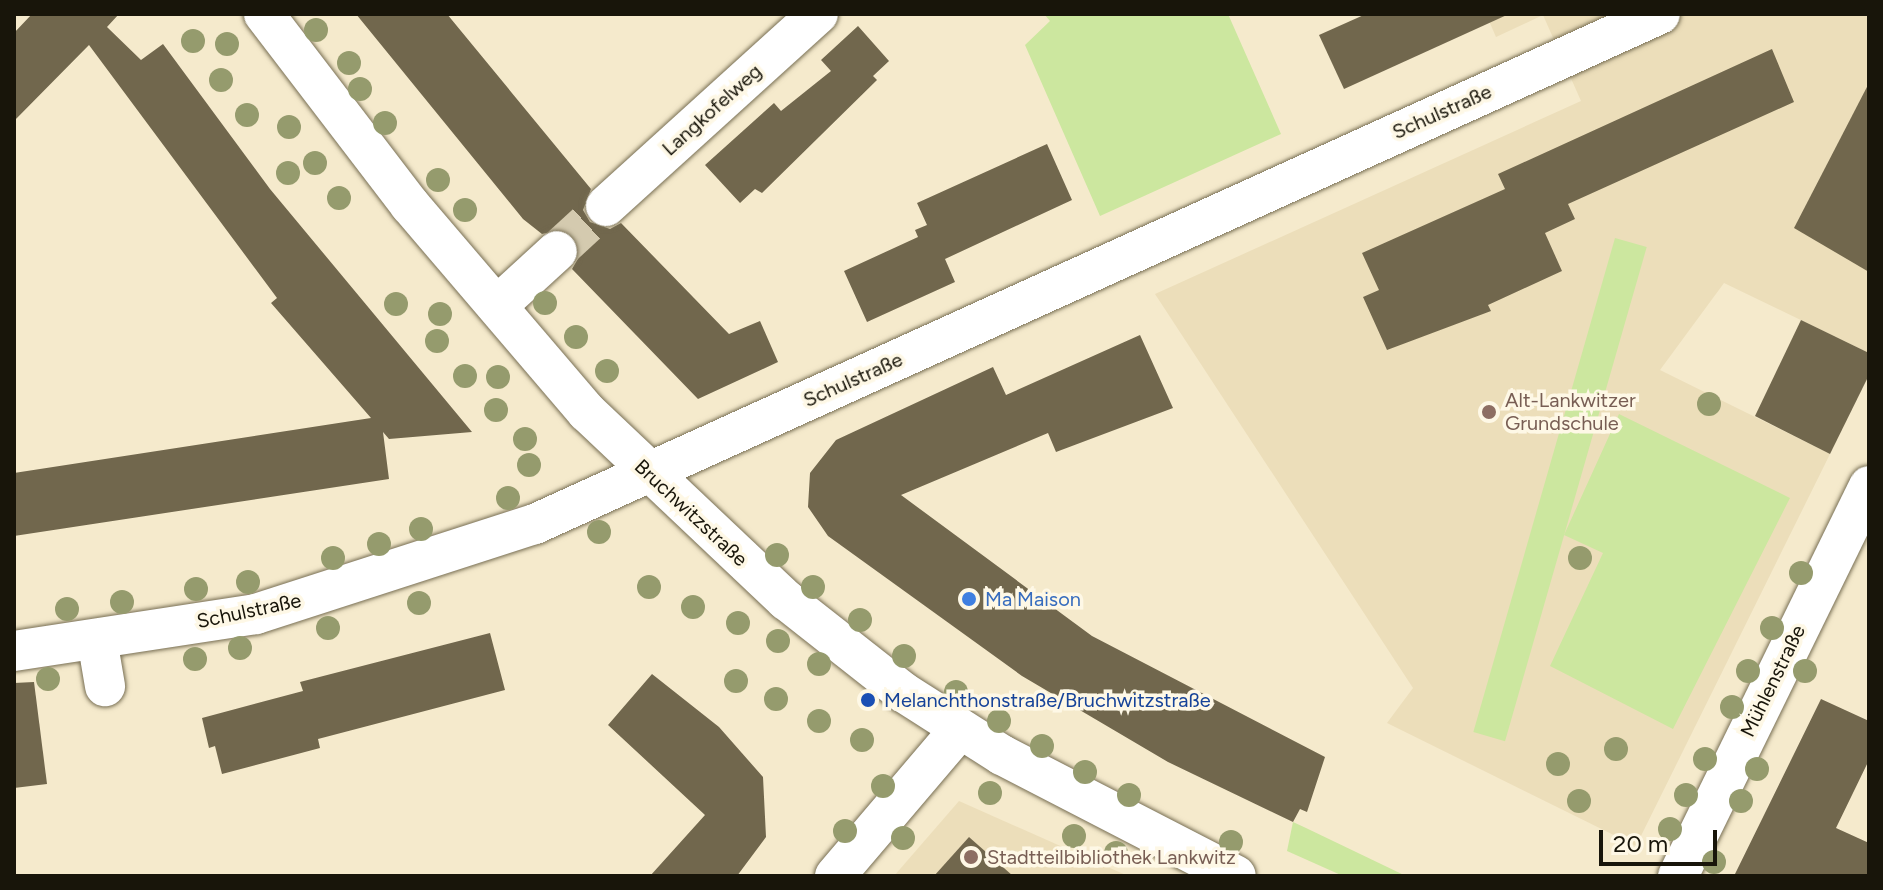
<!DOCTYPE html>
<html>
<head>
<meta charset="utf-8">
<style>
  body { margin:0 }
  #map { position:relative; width:1883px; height:890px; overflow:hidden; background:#f5eacc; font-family:Figtree,sans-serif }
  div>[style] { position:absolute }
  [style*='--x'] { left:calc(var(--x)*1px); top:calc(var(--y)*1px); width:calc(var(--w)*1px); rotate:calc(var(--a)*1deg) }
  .built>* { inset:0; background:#ecdeba }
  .green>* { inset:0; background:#cce79f; transform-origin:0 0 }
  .building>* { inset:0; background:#71674d }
  .minor-tunnel>* { height:40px; margin-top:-20px; transform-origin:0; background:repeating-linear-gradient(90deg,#d4caaf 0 40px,transparent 0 60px) }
  .roads { filter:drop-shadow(0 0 2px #776e53) drop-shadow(0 0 2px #776e53) }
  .minor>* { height:40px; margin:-20px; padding:0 20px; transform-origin:20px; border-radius:20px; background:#fff }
  .trees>* { width:24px; height:24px; margin:-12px; border-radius:50%; background:#959b6d }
  .dots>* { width:22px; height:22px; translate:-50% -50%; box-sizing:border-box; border:4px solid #fef8e6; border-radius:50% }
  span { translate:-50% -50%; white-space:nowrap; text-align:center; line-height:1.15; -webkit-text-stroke:7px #fef8e6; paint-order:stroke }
  .street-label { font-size:20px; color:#18150a }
  .education-label { font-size:20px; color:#785e54 }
  .left { translate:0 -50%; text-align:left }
  .shop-label { font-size:20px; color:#366cbe }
  .transit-label { font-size:20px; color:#164399 }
  .frame { position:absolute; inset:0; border:16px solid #18150a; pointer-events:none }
  .scale { position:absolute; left:1599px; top:830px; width:118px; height:36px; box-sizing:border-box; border:4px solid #18150a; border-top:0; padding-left:10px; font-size:24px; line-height:28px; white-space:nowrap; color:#18150a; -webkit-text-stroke:6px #fef8e6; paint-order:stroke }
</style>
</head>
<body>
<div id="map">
  <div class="built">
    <div style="clip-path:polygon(1486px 14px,1869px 14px,1869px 353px,1724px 283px,1660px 370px,1830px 454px,1636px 846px,1387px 723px,1413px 688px,1155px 294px,1581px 101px,1543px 15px,1496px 37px)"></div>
    <div style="clip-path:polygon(959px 801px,1128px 876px,894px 876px)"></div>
  </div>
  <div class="green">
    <div style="clip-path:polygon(1044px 14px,1228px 14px,1281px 134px,1100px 216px,1025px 45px,1050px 21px)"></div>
    <div style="left:1615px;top:238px;width:33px;height:514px;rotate:16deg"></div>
    <div style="clip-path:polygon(1619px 414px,1790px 498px,1673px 729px,1550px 666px,1603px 553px,1564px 535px)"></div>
    <div style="clip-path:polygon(1293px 822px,1306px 828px,1406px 876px,1343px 876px,1287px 851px)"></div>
  </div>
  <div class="building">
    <div style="clip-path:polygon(32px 14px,119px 14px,107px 27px,141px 60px,163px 44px,270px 189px,472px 432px,389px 439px,383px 432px,389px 479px,14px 536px,14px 473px,371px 418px,271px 303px,277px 298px,89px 45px,14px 121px,14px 33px)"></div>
    <div style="clip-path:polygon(356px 14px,447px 14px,591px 189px,583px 210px,590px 222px,610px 229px,621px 223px,729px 334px,760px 321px,778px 362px,698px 399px,572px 269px,579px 257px,574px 236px,563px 229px,542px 234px,523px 219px)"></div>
    <div style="clip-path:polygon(1366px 14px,1509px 14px,1344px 89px,1319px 35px)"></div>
    <div style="clip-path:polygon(858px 26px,889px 61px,873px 76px,877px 80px,762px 193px,755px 189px,740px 203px,705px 165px,774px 103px,781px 111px,831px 71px,821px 60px)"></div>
    <div style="clip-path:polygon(1772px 49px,1794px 102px,1568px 204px,1575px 219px,1545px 233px,1562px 271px,1488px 305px,1491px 311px,1387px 350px,1363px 297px,1379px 290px,1362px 253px,1505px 189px,1498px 174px)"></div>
    <div style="clip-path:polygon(1869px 83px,1869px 272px,1794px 228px)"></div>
    <div style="clip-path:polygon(1047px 144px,1072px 200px,945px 259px,955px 282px,867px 322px,844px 271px,918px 237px,915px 230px,927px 225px,917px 203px)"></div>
    <div style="clip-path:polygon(1801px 320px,1869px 353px,1869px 375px,1830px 454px,1755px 416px)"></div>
    <div style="clip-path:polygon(1140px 335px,1173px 408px,1056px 452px,1048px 433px,901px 495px,1092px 636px,1325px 757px,1307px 812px,1300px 809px,1293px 822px,1168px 762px,1022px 676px,828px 536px,808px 507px,810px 473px,836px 440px,993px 367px,1006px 395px)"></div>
    <div style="clip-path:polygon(490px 633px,505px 690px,318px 739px,320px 748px,222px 774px,215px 746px,209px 748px,202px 718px,303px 691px,300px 682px)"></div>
    <div style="clip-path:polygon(652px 674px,719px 727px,763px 777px,766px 837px,737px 876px,650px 876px,705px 815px,608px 725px)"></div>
    <div style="clip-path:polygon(34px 682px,47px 784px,14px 788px,14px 683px)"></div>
    <div style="clip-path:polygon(1821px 699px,1869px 721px,1869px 760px,1836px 828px,1869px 843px,1869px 876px,1734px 876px)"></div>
    <div style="clip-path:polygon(969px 837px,1013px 876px,934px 876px)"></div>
  </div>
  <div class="minor-tunnel">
    <div style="--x:557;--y:251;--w:67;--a:-42.6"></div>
  </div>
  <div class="roads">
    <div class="minor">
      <div style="--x:264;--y:14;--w:240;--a:52.6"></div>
      <div style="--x:410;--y:205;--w:272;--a:49.5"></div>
      <div style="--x:587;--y:412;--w:274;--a:43.4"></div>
      <div style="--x:786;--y:600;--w:149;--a:38.2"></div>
      <div style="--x:903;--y:692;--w:117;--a:32.5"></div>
      <div style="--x:1002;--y:755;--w:263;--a:27.3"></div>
      <div style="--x:606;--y:206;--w:286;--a:-42.2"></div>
      <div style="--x:497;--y:306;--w:81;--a:-42.5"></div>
      <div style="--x:97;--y:639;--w:48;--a:80.3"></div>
      <div style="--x:14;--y:651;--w:245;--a:-8.7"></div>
      <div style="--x:256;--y:614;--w:293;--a:-17.9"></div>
      <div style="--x:535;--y:524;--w:1235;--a:-24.39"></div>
      <div style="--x:835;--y:876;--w:193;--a:-49.6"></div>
      <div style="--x:1678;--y:876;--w:434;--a:-63.9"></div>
    </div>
  </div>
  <div class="trees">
    <div style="left:316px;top:30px"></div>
    <div style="left:193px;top:41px"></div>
    <div style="left:227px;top:44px"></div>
    <div style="left:349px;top:63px"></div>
    <div style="left:221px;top:80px"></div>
    <div style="left:360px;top:89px"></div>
    <div style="left:247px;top:115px"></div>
    <div style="left:385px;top:123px"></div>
    <div style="left:289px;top:127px"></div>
    <div style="left:315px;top:163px"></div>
    <div style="left:288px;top:173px"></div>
    <div style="left:438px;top:180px"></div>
    <div style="left:339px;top:198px"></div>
    <div style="left:465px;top:210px"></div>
    <div style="left:545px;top:303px"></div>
    <div style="left:396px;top:304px"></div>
    <div style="left:440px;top:314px"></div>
    <div style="left:576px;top:337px"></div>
    <div style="left:437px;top:341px"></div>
    <div style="left:607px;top:371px"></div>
    <div style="left:465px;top:376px"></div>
    <div style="left:498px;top:377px"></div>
    <div style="left:1709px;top:404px"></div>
    <div style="left:496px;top:410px"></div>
    <div style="left:525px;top:439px"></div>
    <div style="left:529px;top:465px"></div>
    <div style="left:508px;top:498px"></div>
    <div style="left:421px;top:529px"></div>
    <div style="left:599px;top:532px"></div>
    <div style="left:379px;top:544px"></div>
    <div style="left:777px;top:555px"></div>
    <div style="left:333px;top:558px"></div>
    <div style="left:1580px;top:558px"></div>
    <div style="left:1801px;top:573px"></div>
    <div style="left:248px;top:582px"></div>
    <div style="left:649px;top:587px"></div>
    <div style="left:813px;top:587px"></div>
    <div style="left:196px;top:589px"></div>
    <div style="left:122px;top:602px"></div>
    <div style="left:419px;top:603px"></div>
    <div style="left:693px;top:607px"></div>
    <div style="left:67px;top:609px"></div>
    <div style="left:860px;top:620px"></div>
    <div style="left:738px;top:623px"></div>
    <div style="left:328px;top:628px"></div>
    <div style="left:1772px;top:628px"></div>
    <div style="left:778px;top:641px"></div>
    <div style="left:240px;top:648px"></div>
    <div style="left:904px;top:656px"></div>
    <div style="left:195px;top:659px"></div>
    <div style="left:819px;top:664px"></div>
    <div style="left:1748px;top:671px"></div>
    <div style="left:1805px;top:671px"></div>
    <div style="left:48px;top:679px"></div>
    <div style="left:736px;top:681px"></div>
    <div style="left:956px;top:692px"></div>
    <div style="left:776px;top:699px"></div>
    <div style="left:1732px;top:707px"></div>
    <div style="left:819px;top:721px"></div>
    <div style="left:999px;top:721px"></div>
    <div style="left:862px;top:740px"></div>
    <div style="left:1042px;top:746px"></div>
    <div style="left:1616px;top:749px"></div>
    <div style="left:1705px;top:759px"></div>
    <div style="left:1558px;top:764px"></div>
    <div style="left:1757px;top:769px"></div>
    <div style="left:1085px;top:772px"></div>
    <div style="left:883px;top:786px"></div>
    <div style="left:990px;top:793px"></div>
    <div style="left:1129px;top:795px"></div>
    <div style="left:1686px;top:795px"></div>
    <div style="left:1579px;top:801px"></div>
    <div style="left:1741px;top:801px"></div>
    <div style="left:1670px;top:829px"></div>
    <div style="left:845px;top:831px"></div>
    <div style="left:1074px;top:836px"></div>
    <div style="left:903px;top:838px"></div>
    <div style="left:1231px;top:842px"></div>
    <div style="left:1116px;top:853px"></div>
    <div style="left:1714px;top:862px"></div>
  </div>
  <div class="dots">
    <div style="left:1489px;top:412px;background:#8d6e63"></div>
    <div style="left:969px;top:599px;background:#3f7fe0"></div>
    <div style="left:868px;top:700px;background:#1a4fb4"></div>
    <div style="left:971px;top:857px;background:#8d6e63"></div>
  </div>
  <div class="street-label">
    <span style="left:712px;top:110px;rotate:-42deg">Langkofelweg</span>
    <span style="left:1442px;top:112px;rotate:-24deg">Schulstraße</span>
    <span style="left:853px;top:380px;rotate:-24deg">Schulstraße</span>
    <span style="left:691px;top:513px;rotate:43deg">Bruchwitzstraße</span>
    <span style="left:249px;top:611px;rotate:-12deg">Schulstraße</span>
    <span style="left:1773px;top:681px;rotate:-64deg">Mühlenstraße</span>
  </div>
  <div class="education-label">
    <span class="left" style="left:1505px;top:412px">Alt-Lankwitzer<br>Grundschule</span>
    <span class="left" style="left:987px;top:857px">Stadtteilbibliothek Lankwitz</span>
  </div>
  <div class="shop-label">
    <span class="left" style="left:985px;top:599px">Ma Maison</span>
  </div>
  <div class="transit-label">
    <span class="left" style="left:884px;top:700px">Melanchthonstraße/Bruchwitzstraße</span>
  </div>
  <div class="frame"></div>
  <div class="scale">20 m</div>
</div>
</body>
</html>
